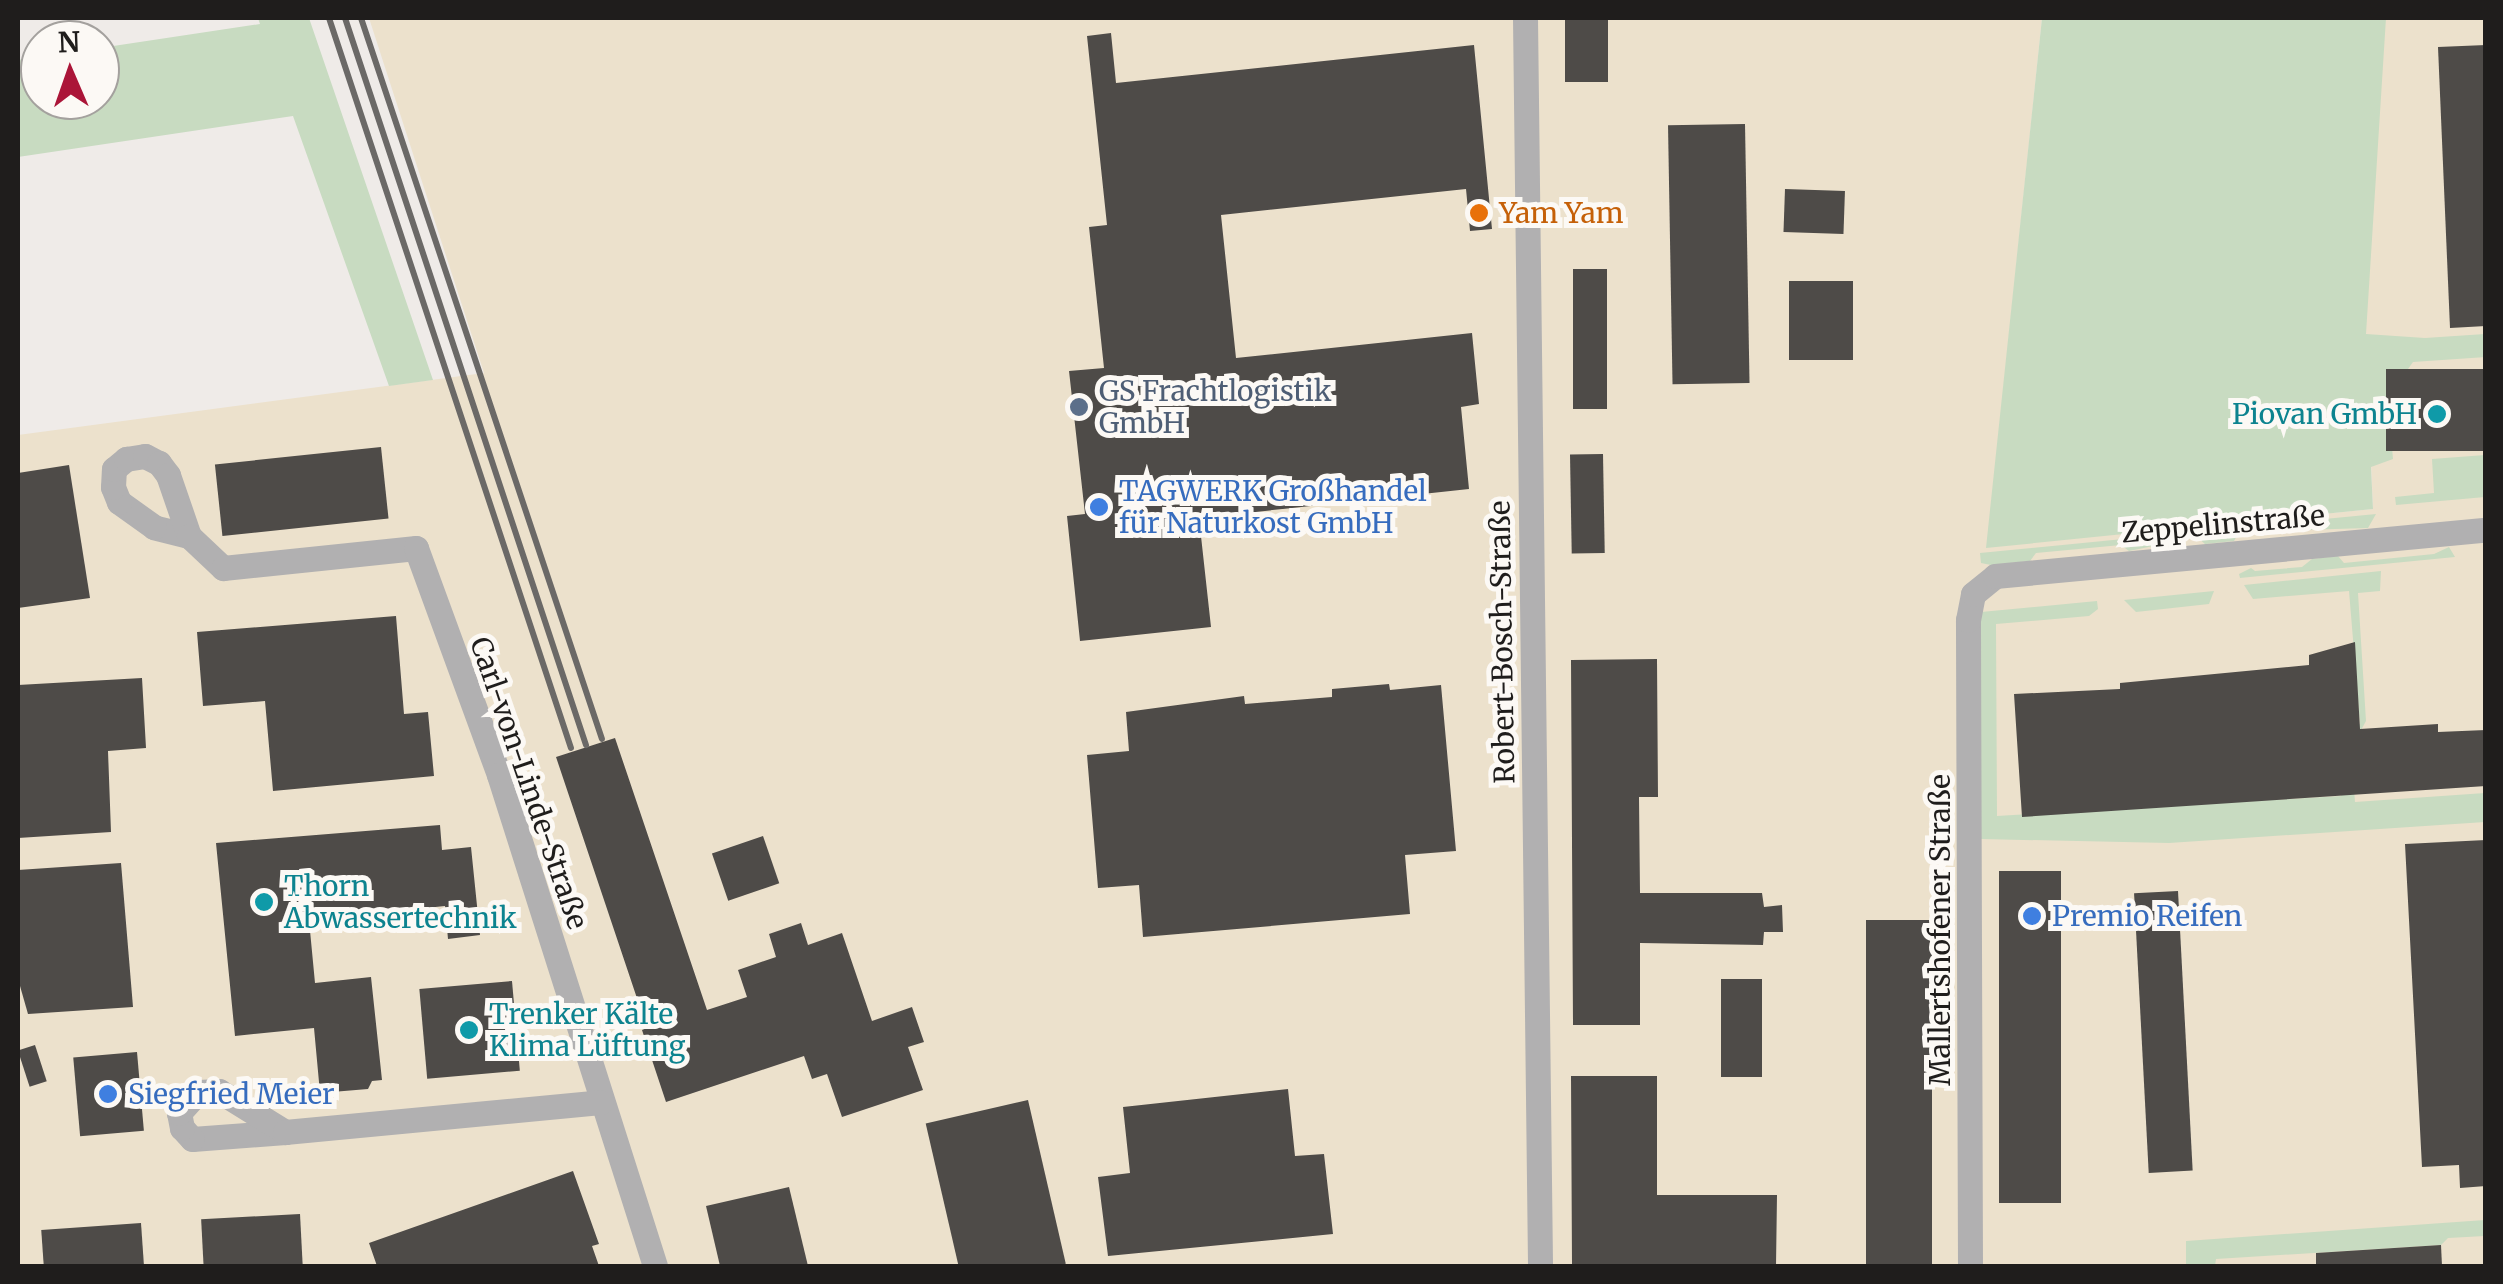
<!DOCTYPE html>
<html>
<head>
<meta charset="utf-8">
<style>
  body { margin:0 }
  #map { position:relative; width:2503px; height:1284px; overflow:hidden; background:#efebe8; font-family:Merriweather,serif }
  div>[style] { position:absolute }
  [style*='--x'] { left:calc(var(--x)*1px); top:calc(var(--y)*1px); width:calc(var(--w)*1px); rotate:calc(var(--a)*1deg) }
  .commercial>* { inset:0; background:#ece1cc }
  .green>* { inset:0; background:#c8dbc1 }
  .building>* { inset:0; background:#4e4b48; transform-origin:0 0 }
  .minor>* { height:25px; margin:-12.5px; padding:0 12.5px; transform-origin:12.5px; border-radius:12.5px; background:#b1b0b1 }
  .rail>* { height:6px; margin:-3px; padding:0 3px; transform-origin:3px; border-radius:3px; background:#6b6967 }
  .dots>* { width:28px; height:28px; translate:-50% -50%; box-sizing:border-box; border:5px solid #fcf9f5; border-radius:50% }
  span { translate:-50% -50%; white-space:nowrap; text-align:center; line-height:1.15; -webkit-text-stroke:10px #fcf9f5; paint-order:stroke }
  .food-label { font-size:28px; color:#c56008 }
  .left { translate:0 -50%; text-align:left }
  .service-label { font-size:28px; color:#4e5e75 }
  .culture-label { font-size:28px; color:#0d838f }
  .right { translate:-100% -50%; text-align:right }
  .shop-label { font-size:28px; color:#366cbe }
  .street-label { font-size:28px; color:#1f1d1c }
  .frame { position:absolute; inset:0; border:20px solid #1f1d1c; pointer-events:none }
  .north { position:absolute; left:20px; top:20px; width:100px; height:100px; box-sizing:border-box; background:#fcf9f5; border:2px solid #a4a19e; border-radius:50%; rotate:358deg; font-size:28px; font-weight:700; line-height:40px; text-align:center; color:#1f1d1c }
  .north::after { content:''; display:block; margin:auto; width:35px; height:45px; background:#ab1538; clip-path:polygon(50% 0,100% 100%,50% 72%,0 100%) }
</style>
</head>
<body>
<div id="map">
  <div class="commercial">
    <div style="clip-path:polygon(369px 18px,2042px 18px,1987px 547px,2373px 509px,2351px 18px,2485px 18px,2485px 1266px,18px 1266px,18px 435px,484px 373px)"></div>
  </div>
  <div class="green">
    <div style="clip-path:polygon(258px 18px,309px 18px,433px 380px,389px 386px,293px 116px,18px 157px,18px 60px,40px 56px,40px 100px,100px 100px,100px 48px,260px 24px)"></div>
    <div style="clip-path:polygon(2042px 18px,2386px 18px,2366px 334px,2425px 338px,2485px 334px,2486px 357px,2413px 362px,2403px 376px,2386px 378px,2393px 459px,2371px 467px,2373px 509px,1986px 548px)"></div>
    <div style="clip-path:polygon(2485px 455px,2485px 497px,2396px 505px,2395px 497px,2434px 493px,2432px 459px)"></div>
    <div style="clip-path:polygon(2376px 514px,2368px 528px,2239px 532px,2234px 541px,2205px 544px,2197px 537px,2129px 551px,2121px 545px,2036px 553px,2030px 561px,1991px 565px,1981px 563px,1980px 553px)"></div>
    <div style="clip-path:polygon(2449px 547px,2455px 557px,2240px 578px,2239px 574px,2251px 568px,2255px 571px,2302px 567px,2312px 559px,2338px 556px,2344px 563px,2434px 554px)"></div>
    <div style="clip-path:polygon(2381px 571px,2380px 591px,2358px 593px,2366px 721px,2360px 732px,2350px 735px,2355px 802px,2485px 793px,2485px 822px,2169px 843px,1981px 839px,1981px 612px,2097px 601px,2098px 609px,2089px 616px,1996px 624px,1997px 816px,2341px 796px,2337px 726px,2360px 724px,2349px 591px,2253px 599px,2244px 585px)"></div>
    <div style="clip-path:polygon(2214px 591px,2209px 604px,2136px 612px,2124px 600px)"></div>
    <div style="clip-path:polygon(2485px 1220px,2485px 1236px,2448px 1238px,2441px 1245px,2216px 1259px,2215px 1266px,2186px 1266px,2186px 1241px)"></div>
  </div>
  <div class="building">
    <div style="left:1565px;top:18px;width:43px;height:64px"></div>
    <div style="clip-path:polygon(1111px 33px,1116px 83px,1474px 45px,1492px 229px,1470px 231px,1466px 189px,1221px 215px,1236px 358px,1472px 333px,1479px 404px,1461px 407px,1469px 489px,1199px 518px,1211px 627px,1080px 641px,1067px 516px,1085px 514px,1069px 371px,1104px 368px,1089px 227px,1107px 225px,1087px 36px)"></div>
    <div style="clip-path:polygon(2486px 45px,2486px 326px,2450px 328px,2438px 47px)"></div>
    <div style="left:1745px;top:124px;width:259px;height:77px;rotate:89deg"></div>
    <div style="left:1785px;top:189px;width:60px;height:43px;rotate:2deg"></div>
    <div style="left:1573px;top:269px;width:34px;height:140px"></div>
    <div style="left:1789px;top:281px;width:64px;height:79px"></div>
    <div style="left:2486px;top:369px;width:82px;height:100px;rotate:90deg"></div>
    <div style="left:381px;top:447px;width:72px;height:167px;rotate:84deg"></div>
    <div style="left:1603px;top:454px;width:99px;height:33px;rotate:89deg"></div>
    <div style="clip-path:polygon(69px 465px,90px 598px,18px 608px,18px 473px)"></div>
    <div style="clip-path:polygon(396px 616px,404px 714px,428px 712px,434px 776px,273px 791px,265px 701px,203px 706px,197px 632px)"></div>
    <div style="clip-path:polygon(2355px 642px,2360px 729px,2438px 724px,2438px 732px,2486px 730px,2486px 786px,2022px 817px,2014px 694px,2120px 689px,2120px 683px,2309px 665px,2309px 655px)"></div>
    <div style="clip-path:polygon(1657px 659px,1658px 797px,1639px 797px,1640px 893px,1762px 893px,1764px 907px,1782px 905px,1783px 932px,1764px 932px,1763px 945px,1640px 943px,1640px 1025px,1573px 1025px,1571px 660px)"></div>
    <div style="clip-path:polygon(142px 678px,146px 748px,108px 751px,111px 832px,18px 838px,18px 685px)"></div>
    <div style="clip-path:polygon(1389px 684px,1390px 690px,1441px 685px,1456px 851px,1405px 855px,1410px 914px,1143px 937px,1139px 885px,1098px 888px,1087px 755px,1129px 751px,1126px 712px,1244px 696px,1245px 704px,1332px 697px,1332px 689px)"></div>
    <div style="clip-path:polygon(615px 738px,707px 1010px,747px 997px,738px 970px,776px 957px,769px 934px,801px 923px,808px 945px,842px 933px,872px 1021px,912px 1007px,924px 1042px,908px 1047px,923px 1090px,842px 1117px,827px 1074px,812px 1079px,804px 1056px,666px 1102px,642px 1030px,647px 1028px,556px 757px)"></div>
    <div style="clip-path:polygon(440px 825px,442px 850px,471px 847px,480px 935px,448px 939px,445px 906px,309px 920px,315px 983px,371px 977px,382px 1080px,372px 1081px,368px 1089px,320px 1093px,314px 1028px,235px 1036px,216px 843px)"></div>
    <div style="left:763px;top:836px;width:50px;height:54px;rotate:71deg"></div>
    <div style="clip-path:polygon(2486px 840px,2486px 1186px,2460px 1188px,2459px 1165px,2422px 1167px,2405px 844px)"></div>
    <div style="clip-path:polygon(121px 863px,133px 1007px,28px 1014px,18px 979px,18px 870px)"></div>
    <div style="left:1999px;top:871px;width:62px;height:332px"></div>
    <div style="left:2178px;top:891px;width:280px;height:44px;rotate:87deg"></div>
    <div style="left:1866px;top:920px;width:66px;height:346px"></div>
    <div style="left:1721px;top:979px;width:41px;height:98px"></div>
    <div style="left:512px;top:981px;width:90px;height:93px;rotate:85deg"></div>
    <div style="left:35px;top:1045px;width:38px;height:18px;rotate:72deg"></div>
    <div style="left:137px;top:1052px;width:79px;height:64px;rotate:85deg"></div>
    <div style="clip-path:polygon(1571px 1076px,1657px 1076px,1657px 1195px,1777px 1195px,1776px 1266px,1572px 1266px)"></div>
    <div style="clip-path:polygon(1288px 1089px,1295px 1156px,1324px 1154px,1333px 1234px,1108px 1256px,1098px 1177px,1130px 1173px,1123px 1107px)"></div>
    <div style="left:1028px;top:1100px;width:168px;height:105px;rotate:77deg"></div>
    <div style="clip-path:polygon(573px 1171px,599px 1244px,592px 1246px,599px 1266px,377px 1266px,369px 1243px)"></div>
    <div style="clip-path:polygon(789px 1187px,808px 1266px,720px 1266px,706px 1206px)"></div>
    <div style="left:300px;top:1214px;width:52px;height:99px;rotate:87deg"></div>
    <div style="left:141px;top:1223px;width:43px;height:100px;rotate:86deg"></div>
    <div style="clip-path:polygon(2441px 1245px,2442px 1266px,2316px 1266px,2316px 1253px)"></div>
  </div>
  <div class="minor">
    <div style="--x:1525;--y:18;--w:1248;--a:89.31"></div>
    <div style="--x:189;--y:536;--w:36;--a:-166"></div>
    <div style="--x:154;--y:527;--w:43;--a:-144.5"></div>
    <div style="--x:119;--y:502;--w:16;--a:-112"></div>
    <div style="--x:113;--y:487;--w:18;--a:-87"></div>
    <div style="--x:114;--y:469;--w:16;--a:-40"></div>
    <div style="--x:126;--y:459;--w:19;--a:-9"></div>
    <div style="--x:145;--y:456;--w:16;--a:27"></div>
    <div style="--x:159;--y:463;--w:15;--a:53"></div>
    <div style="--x:168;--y:475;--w:65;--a:71"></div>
    <div style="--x:189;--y:536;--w:47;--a:43.3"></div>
    <div style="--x:223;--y:568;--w:194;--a:-5.9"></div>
    <div style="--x:416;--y:548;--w:242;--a:69.9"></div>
    <div style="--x:499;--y:775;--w:515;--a:72.37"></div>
    <div style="--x:285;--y:1132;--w:93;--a:175.7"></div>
    <div style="--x:192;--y:1139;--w:15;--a:-132"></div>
    <div style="--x:182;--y:1128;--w:15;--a:-101"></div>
    <div style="--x:179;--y:1113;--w:28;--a:-48"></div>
    <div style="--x:198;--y:1092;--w:21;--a:-3"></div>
    <div style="--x:219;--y:1091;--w:78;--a:31.8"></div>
    <div style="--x:285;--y:1132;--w:317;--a:-5.4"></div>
    <div style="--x:1970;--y:1266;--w:646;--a:-90.18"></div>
    <div style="--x:1968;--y:620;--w:26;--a:-79"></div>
    <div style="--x:1973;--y:594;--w:28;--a:-39"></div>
    <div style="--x:1995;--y:576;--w:493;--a:-5.4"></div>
  </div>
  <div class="rail">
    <div style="--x:329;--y:18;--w:769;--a:71.66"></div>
    <div style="--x:345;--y:18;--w:766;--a:71.66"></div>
    <div style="--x:361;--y:18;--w:760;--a:71.52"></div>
  </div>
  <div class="dots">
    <div style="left:1479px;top:213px;background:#e8710a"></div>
    <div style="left:1079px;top:407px;background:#5c6f8a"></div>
    <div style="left:2437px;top:414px;background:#0f9aa8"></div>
    <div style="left:1099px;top:507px;background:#3f7fe0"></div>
    <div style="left:264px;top:902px;background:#0f9aa8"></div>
    <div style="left:2032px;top:916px;background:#3f7fe0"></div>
    <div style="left:469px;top:1030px;background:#0f9aa8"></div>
    <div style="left:108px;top:1094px;background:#3f7fe0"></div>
  </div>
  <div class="food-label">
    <span class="left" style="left:1499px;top:213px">Yam Yam</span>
  </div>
  <div class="service-label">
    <span class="left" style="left:1099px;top:407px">GS Frachtlogistik<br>GmbH</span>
  </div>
  <div class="culture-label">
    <span class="right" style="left:2417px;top:414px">Piovan GmbH</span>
    <span class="left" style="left:284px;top:902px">Thorn<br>Abwassertechnik</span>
    <span class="left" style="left:489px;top:1030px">Trenker Kälte<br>Klima Lüftung</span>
  </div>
  <div class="shop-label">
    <span class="left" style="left:1119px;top:507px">TAGWERK Großhandel<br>für Naturkost GmbH</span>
    <span class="left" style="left:2052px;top:916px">Premio Reifen</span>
    <span class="left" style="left:128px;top:1094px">Siegfried Meier</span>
  </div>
  <div class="street-label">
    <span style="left:2223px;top:524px;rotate:-5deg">Zeppelinstraße</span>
    <span style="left:1502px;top:642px;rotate:-91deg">Robert-Bosch-Straße</span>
    <span style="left:529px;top:783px;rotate:71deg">Carl-von-Linde-Straße</span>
    <span style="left:1940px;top:930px;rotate:-90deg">Mallertshofener Straße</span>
  </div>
  <div class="frame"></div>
  <div class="north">N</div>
</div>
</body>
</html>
